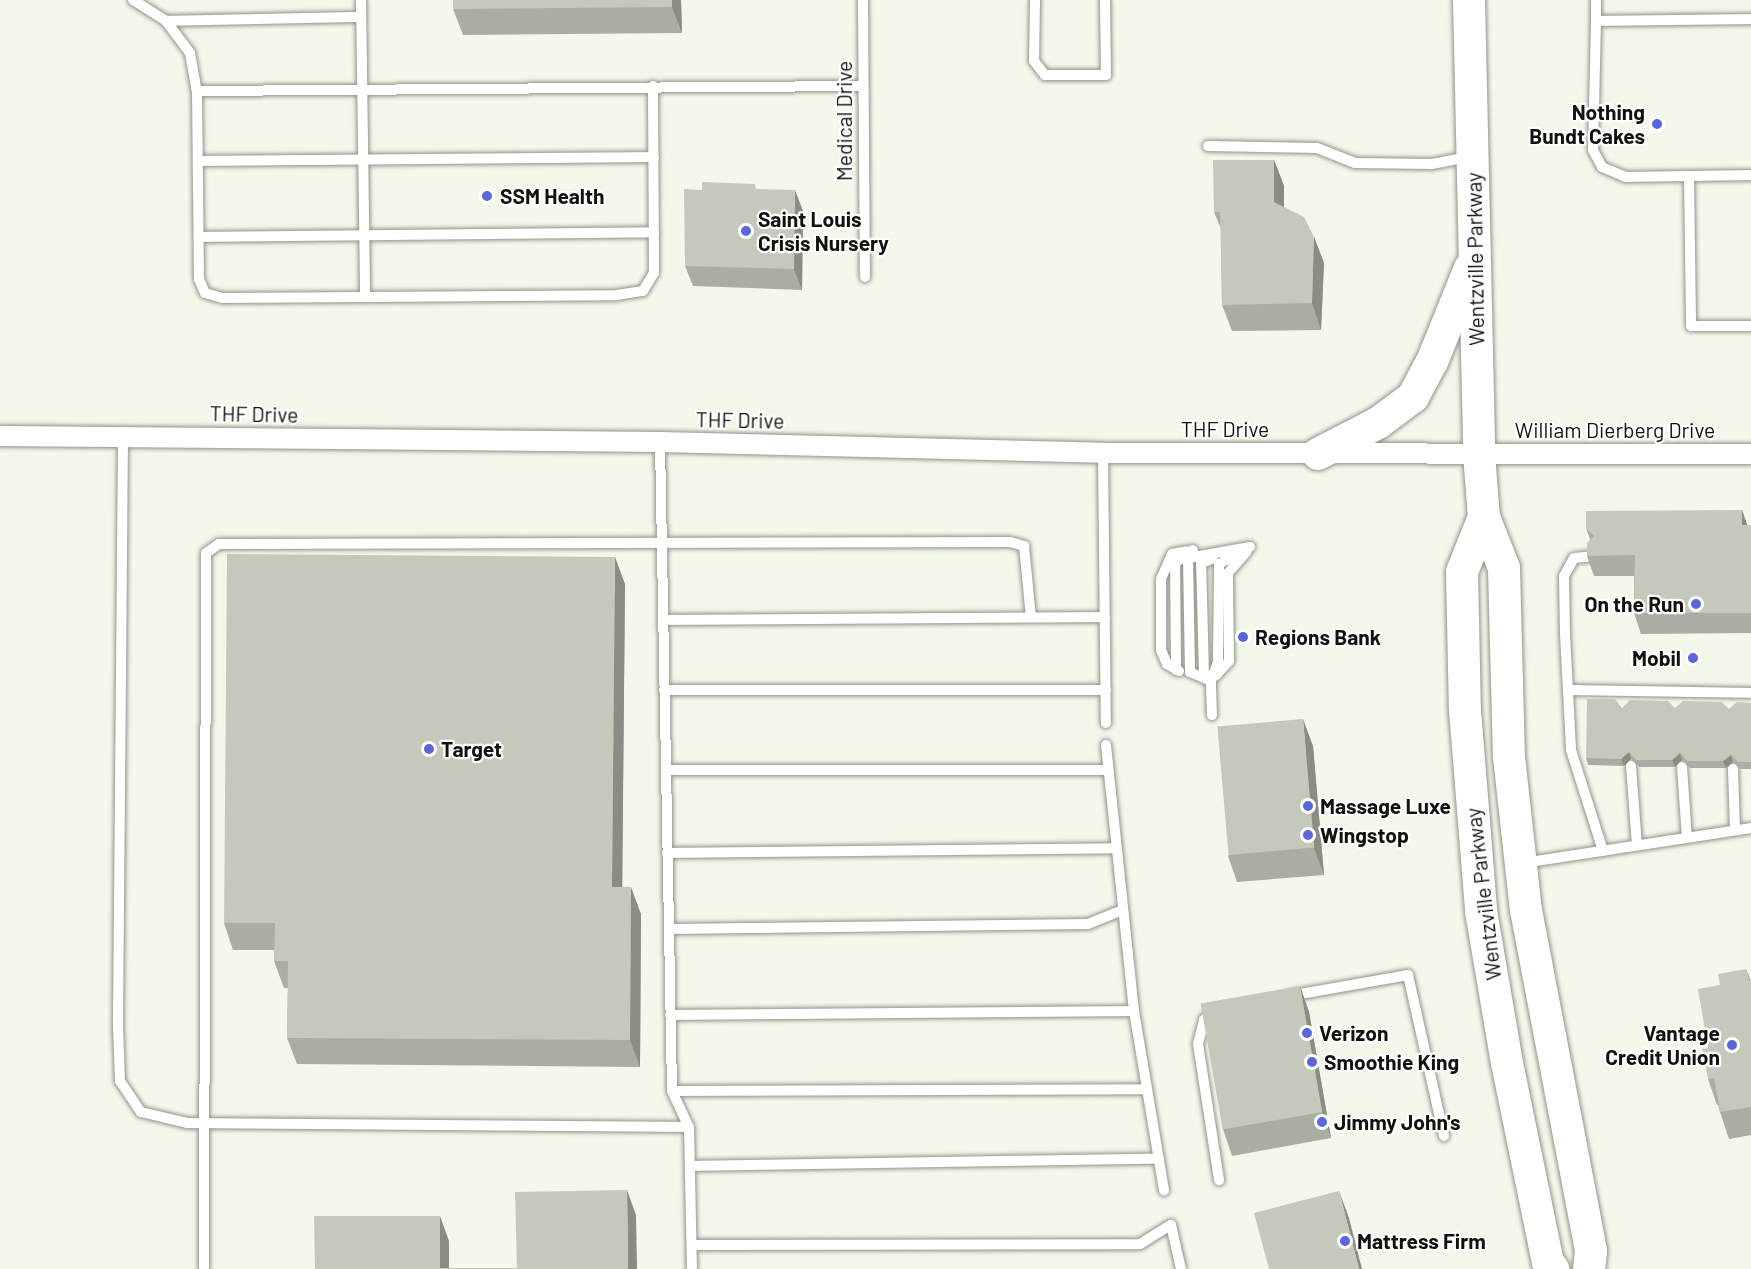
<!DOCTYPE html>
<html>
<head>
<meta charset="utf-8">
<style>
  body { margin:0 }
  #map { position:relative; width:1751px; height:1269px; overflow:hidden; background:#f3f8eb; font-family:Barlow,sans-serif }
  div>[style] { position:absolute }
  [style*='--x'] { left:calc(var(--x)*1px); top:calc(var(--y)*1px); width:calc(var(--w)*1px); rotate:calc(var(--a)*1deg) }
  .roads { filter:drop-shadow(0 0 2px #909589) drop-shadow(0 0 2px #909589) }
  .service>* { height:10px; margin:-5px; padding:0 5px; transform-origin:5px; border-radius:5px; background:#fff }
  .minor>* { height:20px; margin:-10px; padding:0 10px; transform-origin:10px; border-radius:10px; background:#fff }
  .primary>* { height:32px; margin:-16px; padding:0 16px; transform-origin:16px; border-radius:16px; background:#fff }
  .wall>* { inset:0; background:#a9ada2 }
  .shaded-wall>* { inset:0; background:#898d84 }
  .building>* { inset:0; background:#c4c9bc; transform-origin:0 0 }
  .dots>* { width:16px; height:16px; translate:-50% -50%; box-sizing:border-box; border:3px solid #fff; border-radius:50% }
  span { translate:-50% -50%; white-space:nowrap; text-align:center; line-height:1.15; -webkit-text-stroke:4.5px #fff; paint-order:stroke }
  .poi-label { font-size:21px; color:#11120e; font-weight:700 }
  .right { translate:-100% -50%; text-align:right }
  .left { translate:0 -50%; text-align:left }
  .street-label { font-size:21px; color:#11120e }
</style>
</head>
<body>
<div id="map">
  <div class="roads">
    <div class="service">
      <div style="--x:133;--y:0;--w:39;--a:32"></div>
      <div style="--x:166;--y:21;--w:40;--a:53"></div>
      <div style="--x:190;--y:53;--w:39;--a:80"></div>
      <div style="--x:197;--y:91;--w:188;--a:89.4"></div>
      <div style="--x:199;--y:279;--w:15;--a:67"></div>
      <div style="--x:205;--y:293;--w:18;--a:16"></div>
      <div style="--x:222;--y:298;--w:395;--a:-0.4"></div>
      <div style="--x:617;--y:295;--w:26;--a:-9"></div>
      <div style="--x:643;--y:291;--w:21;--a:-59"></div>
      <div style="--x:654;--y:273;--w:187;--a:-90.3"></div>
      <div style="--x:361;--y:0;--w:296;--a:89.2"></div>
      <div style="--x:863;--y:0;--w:277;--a:89.6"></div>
      <div style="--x:1035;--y:0;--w:61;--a:90.9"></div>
      <div style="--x:1034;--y:61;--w:18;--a:52"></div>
      <div style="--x:1045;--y:75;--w:61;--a:0"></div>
      <div style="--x:1106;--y:75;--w:75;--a:-90.8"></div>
      <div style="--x:1751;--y:19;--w:155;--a:179.3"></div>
      <div style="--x:1596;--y:21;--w:129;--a:91.3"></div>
      <div style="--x:1593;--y:150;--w:19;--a:62"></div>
      <div style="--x:1602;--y:167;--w:26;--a:23"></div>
      <div style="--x:1626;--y:177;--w:125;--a:-0.9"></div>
      <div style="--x:166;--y:21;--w:195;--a:-1.2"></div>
      <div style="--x:1596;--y:21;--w:21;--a:-90"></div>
      <div style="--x:197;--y:91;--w:666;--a:-0.43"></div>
      <div style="--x:1208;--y:146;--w:109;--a:1.1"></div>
      <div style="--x:1317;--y:148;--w:41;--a:21.5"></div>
      <div style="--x:1355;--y:163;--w:77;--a:0.7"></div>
      <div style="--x:1432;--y:164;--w:38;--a:-11"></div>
      <div style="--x:198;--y:161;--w:456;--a:-0.5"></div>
      <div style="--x:1689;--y:177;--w:149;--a:89.2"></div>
      <div style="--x:1691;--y:326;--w:60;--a:0"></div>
      <div style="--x:199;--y:237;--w:455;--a:-0.6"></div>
      <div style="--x:123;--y:437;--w:589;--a:90.49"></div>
      <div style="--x:118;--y:1026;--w:55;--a:87.9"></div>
      <div style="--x:120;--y:1081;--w:37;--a:56"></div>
      <div style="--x:141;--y:1112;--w:47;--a:13.4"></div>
      <div style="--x:187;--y:1123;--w:502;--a:0.46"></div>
      <div style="--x:660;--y:442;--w:649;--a:88.94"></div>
      <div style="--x:672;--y:1091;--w:40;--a:65"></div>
      <div style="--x:689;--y:1127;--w:142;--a:88.8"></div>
      <div style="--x:1103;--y:453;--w:270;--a:89.4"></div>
      <div style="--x:1594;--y:556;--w:20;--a:174"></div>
      <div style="--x:1574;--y:558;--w:21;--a:119"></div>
      <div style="--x:1564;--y:576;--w:58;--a:89"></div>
      <div style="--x:1565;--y:634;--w:116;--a:87"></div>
      <div style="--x:1571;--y:750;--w:106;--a:72.4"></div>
      <div style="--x:663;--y:620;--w:442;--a:-0.4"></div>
      <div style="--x:1176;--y:670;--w:107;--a:-90.5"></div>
      <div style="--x:1175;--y:563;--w:22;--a:-36"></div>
      <div style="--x:1179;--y:671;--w:14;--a:-150"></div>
      <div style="--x:1167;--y:664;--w:15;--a:-113"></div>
      <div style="--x:1161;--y:650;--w:71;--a:-90"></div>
      <div style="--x:1161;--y:579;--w:27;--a:-66"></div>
      <div style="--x:1172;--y:554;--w:15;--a:-11"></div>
      <div style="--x:1216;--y:675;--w:19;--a:-47"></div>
      <div style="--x:1229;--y:661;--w:88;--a:-90.7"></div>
      <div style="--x:1228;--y:573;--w:28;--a:-49"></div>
      <div style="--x:1209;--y:680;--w:8;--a:-130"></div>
      <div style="--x:1204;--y:674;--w:111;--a:-91.5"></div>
      <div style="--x:1201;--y:563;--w:12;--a:-20"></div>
      <div style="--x:1211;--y:681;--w:23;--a:-157"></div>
      <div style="--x:1190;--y:672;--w:114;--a:-91"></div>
      <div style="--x:1188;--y:558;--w:63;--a:-10.1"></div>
      <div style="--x:664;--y:690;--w:442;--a:0"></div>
      <div style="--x:1568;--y:690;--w:183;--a:0.9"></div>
      <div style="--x:1212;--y:715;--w:34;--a:-92"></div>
      <div style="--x:1211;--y:681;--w:20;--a:-70"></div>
      <div style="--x:1218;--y:662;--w:98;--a:-89.4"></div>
      <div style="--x:1219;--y:564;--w:26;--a:-29"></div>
      <div style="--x:1106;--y:745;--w:267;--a:84"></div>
      <div style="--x:1134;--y:1011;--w:182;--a:80.5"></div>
      <div style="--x:1631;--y:766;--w:79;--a:85.7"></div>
      <div style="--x:1682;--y:767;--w:71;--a:86"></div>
      <div style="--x:1733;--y:769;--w:61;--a:88.1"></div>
      <div style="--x:666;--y:770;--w:440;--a:0"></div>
      <div style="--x:667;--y:853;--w:448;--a:-0.6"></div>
      <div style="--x:1523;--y:863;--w:231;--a:-8.7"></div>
      <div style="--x:669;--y:929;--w:419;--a:-0.7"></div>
      <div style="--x:1088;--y:924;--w:37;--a:-22"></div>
      <div style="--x:1289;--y:996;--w:121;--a:-10"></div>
      <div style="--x:1408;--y:975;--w:165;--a:77.4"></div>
      <div style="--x:1212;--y:1012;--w:11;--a:135"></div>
      <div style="--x:1204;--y:1020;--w:25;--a:104"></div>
      <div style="--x:1198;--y:1044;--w:138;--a:81.2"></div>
      <div style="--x:670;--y:1015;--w:464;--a:-0.5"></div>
      <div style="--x:672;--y:1091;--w:475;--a:-0.2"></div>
      <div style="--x:690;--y:1166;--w:469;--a:-0.9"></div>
      <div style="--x:692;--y:1245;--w:448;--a:-0.1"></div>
      <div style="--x:1140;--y:1244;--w:36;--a:-32"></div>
      <div style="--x:1171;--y:1225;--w:45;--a:77.2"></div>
      <div style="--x:204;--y:1269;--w:716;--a:-89.84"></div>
      <div style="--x:206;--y:553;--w:16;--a:-35"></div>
      <div style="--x:219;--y:544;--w:791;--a:-0.14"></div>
      <div style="--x:1010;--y:542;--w:15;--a:16"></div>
      <div style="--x:1024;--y:546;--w:71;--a:84.4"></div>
    </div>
    <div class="minor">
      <div style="--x:0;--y:436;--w:660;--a:0.52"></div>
      <div style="--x:660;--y:442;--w:443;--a:1.4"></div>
      <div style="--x:1103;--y:453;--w:648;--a:0.09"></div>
    </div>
    <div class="primary">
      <div style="--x:1469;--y:0;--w:454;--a:88.7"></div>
      <div style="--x:1479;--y:454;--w:63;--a:85.5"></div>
      <div style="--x:1484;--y:517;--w:55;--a:68.6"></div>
      <div style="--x:1504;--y:568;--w:189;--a:88.5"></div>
      <div style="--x:1509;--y:757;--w:154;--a:83.7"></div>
      <div style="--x:1526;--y:910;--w:347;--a:79.2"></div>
      <div style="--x:1591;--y:1251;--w:18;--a:96"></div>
      <div style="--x:1318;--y:454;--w:68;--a:-27.3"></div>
      <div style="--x:1378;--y:423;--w:44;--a:-36.6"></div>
      <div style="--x:1413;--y:397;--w:40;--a:-62"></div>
      <div style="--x:1432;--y:362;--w:101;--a:-68"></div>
      <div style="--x:1484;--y:517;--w:59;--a:111.8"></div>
      <div style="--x:1462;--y:572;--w:138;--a:88.8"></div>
      <div style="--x:1465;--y:710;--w:202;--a:85.4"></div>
      <div style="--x:1481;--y:911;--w:154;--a:80.3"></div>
      <div style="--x:1507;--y:1063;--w:203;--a:78.4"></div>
      <div style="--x:1548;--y:1262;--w:9;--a:54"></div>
    </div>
  </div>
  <div class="wall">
    <div style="clip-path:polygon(681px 0,682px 33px,463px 35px,453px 9px)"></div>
    <div style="clip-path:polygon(1274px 160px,1284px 186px,1284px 207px,1314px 237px,1324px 263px,1321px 330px,1232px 331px,1222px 305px,1221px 229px,1214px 212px)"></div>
    <div style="clip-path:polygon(757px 189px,803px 211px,802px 290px,693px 286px,685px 266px,702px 190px)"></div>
    <div style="clip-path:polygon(1742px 510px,1747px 525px,1751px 525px,1751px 633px,1641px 634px,1634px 613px,1634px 576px,1594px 576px,1587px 556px,1590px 539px,1586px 528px)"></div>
    <div style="clip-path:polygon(625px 584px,622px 887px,641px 914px,640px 1067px,297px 1064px,287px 1038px,288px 988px,284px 988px,274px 961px,274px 950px,233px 950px,224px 923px)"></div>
    <div style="clip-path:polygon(1751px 703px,1751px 769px,1740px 769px,1733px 762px,1726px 768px,1690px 768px,1682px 760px,1675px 767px,1639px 767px,1631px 759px,1624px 766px,1588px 765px,1586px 758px,1622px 708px,1729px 709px)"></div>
    <div style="clip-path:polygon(1313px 746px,1324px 875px,1237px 882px,1228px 856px)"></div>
    <div style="clip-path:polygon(1746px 969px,1751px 981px,1751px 1135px,1729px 1139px,1720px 1112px,1718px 1105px,1717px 1105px,1708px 1079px,1720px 985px)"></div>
    <div style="clip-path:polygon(1300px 986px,1309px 1012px,1331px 1138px,1232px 1156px,1223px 1129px)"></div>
  </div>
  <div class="shaded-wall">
    <div style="clip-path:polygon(672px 0,681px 0,682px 33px,672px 7px)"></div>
    <div style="clip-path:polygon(1274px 160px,1284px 186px,1284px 229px,1274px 202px)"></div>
    <div style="clip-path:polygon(795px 190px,803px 211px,802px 290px,794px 269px)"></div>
    <div style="clip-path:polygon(1314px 237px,1324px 263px,1321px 330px,1312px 303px)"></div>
    <div style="clip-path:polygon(1742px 510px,1749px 530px,1742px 525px)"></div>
    <div style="clip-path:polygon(615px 557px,625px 584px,622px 914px,612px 887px)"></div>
    <div style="clip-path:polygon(1303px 719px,1313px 746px,1324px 875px,1314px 848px)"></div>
    <div style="clip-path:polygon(1629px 752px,1631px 759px,1624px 766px,1621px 759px)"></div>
    <div style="clip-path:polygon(1680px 753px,1682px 760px,1675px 767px,1672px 760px)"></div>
    <div style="clip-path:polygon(1731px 755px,1733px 762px,1726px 768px,1723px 761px)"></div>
    <div style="clip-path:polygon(631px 887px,641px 914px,640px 1067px,630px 1040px)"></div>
    <div style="clip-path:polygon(1300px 986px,1309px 1012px,1331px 1138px,1322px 1112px)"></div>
    <div style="clip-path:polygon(627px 1190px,636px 1215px,637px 1269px,628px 1269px)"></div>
    <div style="clip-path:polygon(1339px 1191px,1349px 1218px,1362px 1269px,1359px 1269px)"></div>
    <div style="clip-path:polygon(440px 1216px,449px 1241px,449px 1269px,440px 1268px)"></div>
  </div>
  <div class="building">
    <div style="clip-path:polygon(453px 0,672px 0,672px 7px,453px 9px)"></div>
    <div style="clip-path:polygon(1213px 160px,1274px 160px,1274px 202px,1304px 217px,1314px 237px,1312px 303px,1222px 305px,1220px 212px,1214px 212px)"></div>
    <div style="clip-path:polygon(702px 182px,755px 184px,756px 189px,795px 190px,794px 269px,685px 266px,684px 189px,702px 190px)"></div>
    <div style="clip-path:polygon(1742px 510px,1742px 525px,1751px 525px,1751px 613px,1634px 613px,1635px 555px,1587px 556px,1587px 543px,1594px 536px,1586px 528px,1586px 511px)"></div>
    <div style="clip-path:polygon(227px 554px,615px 557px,612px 887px,631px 887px,630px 1040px,287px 1038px,288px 961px,274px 961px,275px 923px,224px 923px)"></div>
    <div style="clip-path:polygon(1587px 699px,1615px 699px,1622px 708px,1630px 700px,1668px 701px,1675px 708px,1683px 701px,1722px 702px,1729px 709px,1737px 702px,1751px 703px,1751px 762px,1738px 762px,1731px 755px,1723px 761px,1687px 761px,1680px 753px,1672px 760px,1636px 760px,1629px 752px,1621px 759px,1586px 758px)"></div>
    <div style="left:1303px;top:719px;width:129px;height:86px;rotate:85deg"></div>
    <div style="clip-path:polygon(1746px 969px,1749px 981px,1751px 981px,1751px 1107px,1720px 1112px,1714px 1078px,1708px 1079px,1702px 1049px,1708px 1048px,1698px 989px,1720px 985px,1718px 974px)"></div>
    <div style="left:1300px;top:986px;width:128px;height:101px;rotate:80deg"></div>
    <div style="clip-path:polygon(627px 1190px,628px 1269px,315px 1269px,314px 1216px,440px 1216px,440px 1268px,517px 1268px,515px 1192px)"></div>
    <div style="clip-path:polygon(1339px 1191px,1359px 1269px,1269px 1269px,1254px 1213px)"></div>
  </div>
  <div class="dots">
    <div style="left:1657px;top:124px;background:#5b65dd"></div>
    <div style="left:487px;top:196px;background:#5b65dd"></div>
    <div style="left:746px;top:231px;background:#5b65dd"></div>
    <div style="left:1696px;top:604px;background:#5b65dd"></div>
    <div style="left:1243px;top:637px;background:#5b65dd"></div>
    <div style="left:1693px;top:658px;background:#5b65dd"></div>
    <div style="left:429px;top:749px;background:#5b65dd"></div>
    <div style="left:1308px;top:806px;background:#5b65dd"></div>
    <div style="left:1308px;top:835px;background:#5b65dd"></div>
    <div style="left:1307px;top:1033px;background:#5b65dd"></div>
    <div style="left:1732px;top:1045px;background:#5b65dd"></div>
    <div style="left:1312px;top:1062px;background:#5b65dd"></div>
    <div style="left:1322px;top:1122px;background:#5b65dd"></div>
    <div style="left:1345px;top:1241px;background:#5b65dd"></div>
  </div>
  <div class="poi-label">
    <span class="right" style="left:1645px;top:124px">Nothing<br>Bundt Cakes</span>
    <span class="left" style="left:500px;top:196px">SSM Health</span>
    <span class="left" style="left:758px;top:231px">Saint Louis<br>Crisis Nursery</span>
    <span class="right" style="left:1684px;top:604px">On the Run</span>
    <span class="left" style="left:1255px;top:637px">Regions Bank</span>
    <span class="right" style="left:1681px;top:658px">Mobil</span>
    <span class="left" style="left:441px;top:749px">Target</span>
    <span class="left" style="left:1320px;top:806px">Massage Luxe</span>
    <span class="left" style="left:1320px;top:835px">Wingstop</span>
    <span class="left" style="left:1319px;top:1033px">Verizon</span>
    <span class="right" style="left:1720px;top:1045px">Vantage<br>Credit Union</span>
    <span class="left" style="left:1324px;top:1062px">Smoothie King</span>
    <span class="left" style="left:1334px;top:1122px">Jimmy John's</span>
    <span class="left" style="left:1357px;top:1241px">Mattress Firm</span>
  </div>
  <div class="street-label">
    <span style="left:844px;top:121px;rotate:-90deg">Medical Drive</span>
    <span style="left:1475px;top:259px;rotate:-91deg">Wentzville Parkway</span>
    <span style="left:254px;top:414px;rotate:1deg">THF Drive</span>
    <span style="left:740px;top:420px;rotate:1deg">THF Drive</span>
    <span style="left:1225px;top:429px">THF Drive</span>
    <span style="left:1615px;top:430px">William Dierberg Drive</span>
    <span style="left:1483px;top:894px;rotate:-97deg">Wentzville Parkway</span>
  </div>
</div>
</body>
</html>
